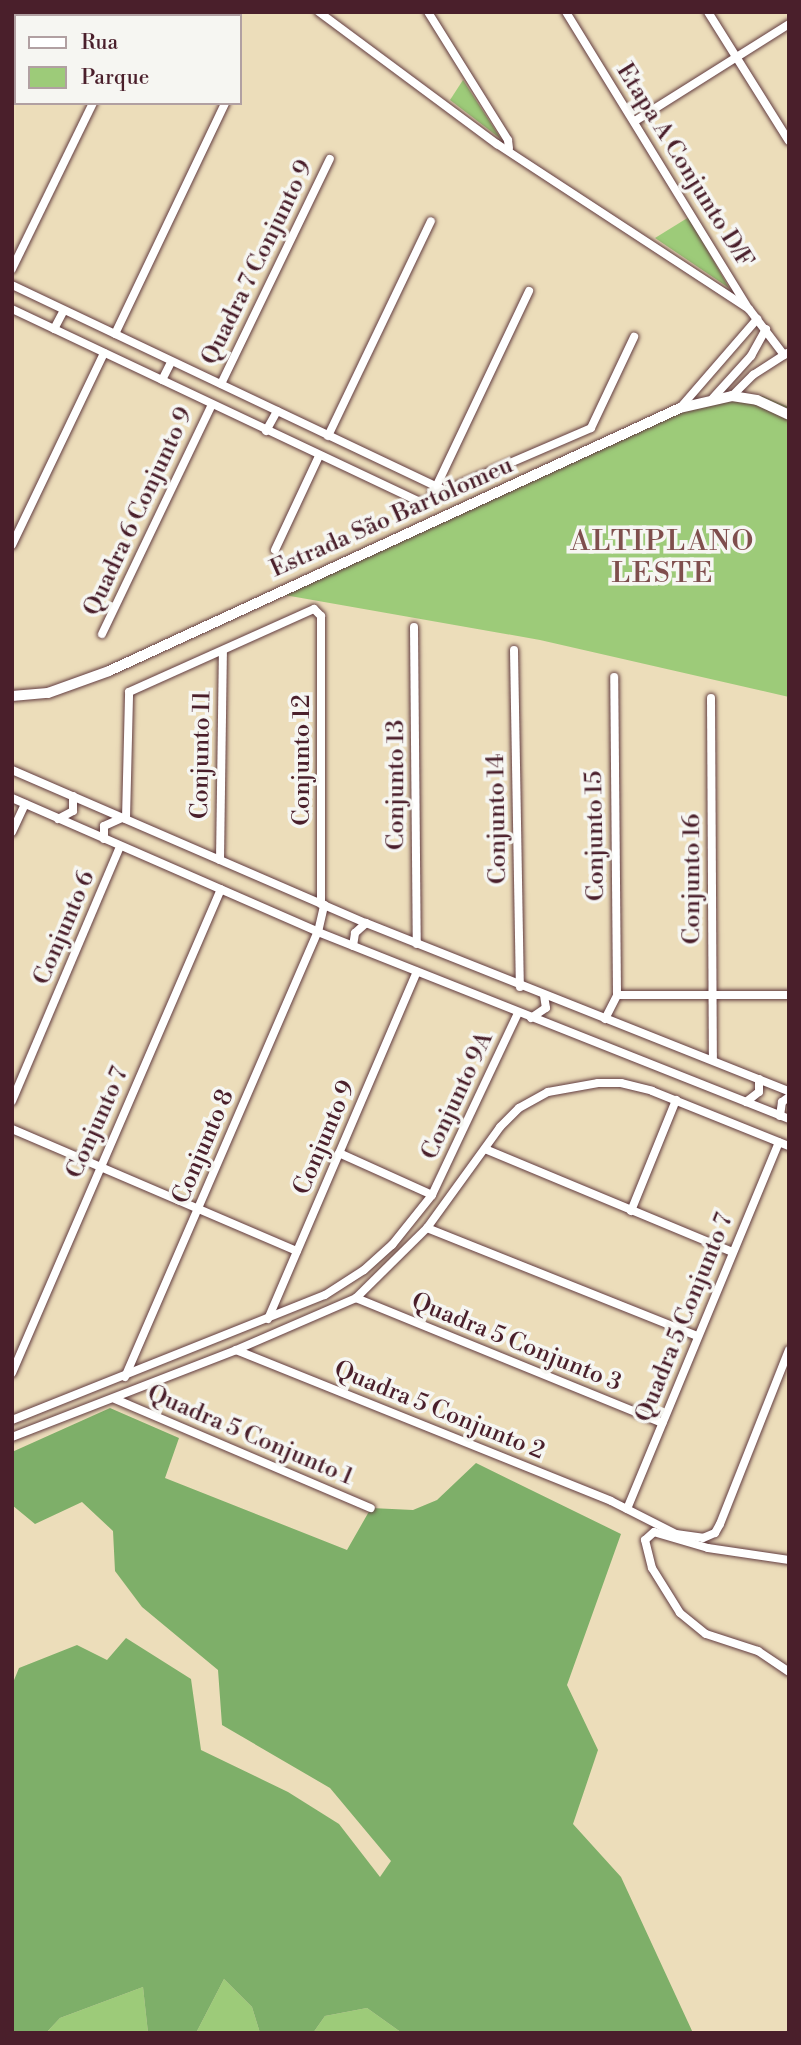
<!DOCTYPE html>
<html>
<head>
<meta charset="utf-8">
<style>
  body { margin:0 }
  #map { position:relative; width:801px; height:2045px; overflow:hidden; background:#ecddba; font-family:"Libre Bodoni",serif }
  div>[style] { position:absolute }
  [style*='--x'] { left:calc(var(--x)*1px); top:calc(var(--y)*1px); width:calc(var(--w)*1px); rotate:calc(var(--a)*1deg) }
  .green>* { inset:0; background:#9dcb79 }
  .forest>* { inset:0; background:#7eaf69 }
  .roads { filter:drop-shadow(0 0 2px #623c40) drop-shadow(0 0 2px #623c40) }
  .minor>* { height:8px; margin:-4px; padding:0 4px; transform-origin:4px; border-radius:4px; background:#fff }
  .tertiary>* { height:10px; margin:-5px; padding:0 5px; transform-origin:5px; border-radius:5px; background:#fff }
  span { translate:-50% -50%; white-space:nowrap; text-align:center; line-height:1.15; -webkit-text-stroke:7px #f6f6f2; paint-order:stroke }
  .street-label { font-size:24px; color:#4a1f2b }
  .quarter-label { font-size:28px; color:#7f4e4d; letter-spacing:2px }
  .frame { position:absolute; inset:0; border:14px solid #4a1f2b; pointer-events:none }
  .legend { position:absolute; left:14px; top:14px; width:228px; height:91px; box-sizing:border-box; background:#f6f6f2; border:2px solid #b1a0a2; margin:0; padding:9px 12px; list-style:none; font-size:21px; color:#4a1f2b }
  .legend li { display:flex; align-items:center; gap:14px; height:35px }
  .legend b { width:35px; border:2px solid #b1a0a2 }
</style>
</head>
<body>
<div id="map">
  <div class="green">
    <div style="clip-path:polygon(463px 80px,501px 139px,450px 100px)"></div>
    <div style="clip-path:polygon(689px 217px,729px 288px,655px 238px)"></div>
    <div style="clip-path:polygon(730px 393px,763px 396px,789px 407px,789px 697px,540px 640px,273px 593px,706px 397px)"></div>
    <div style="clip-path:polygon(224px 1979px,252px 2007px,260px 2033px,196px 2033px)"></div>
    <div style="clip-path:polygon(143px 1987px,148px 2033px,46px 2033px,60px 2018px)"></div>
    <div style="clip-path:polygon(367px 2008px,402px 2033px,313px 2033px,325px 2016px)"></div>
  </div>
  <div class="forest">
    <div style="clip-path:polygon(110px 1408px,179px 1438px,165px 1478px,347px 1550px,371px 1508px,413px 1510px,437px 1500px,476px 1463px,621px 1534px,567px 1685px,598px 1750px,573px 1824px,621px 1877px,693px 2033px,402px 2033px,367px 2008px,325px 2016px,313px 2033px,260px 2033px,252px 2007px,224px 1979px,196px 2033px,148px 2033px,143px 1987px,60px 2018px,46px 2033px,12px 2033px,12px 1685px,19px 1668px,77px 1645px,107px 1660px,126px 1638px,191px 1679px,201px 1750px,288px 1792px,339px 1824px,380px 1877px,391px 1861px,330px 1788px,222px 1725px,218px 1670px,142px 1607px,115px 1571px,113px 1531px,82px 1502px,35px 1524px,12px 1505px,12px 1452px)"></div>
  </div>
  <div class="roads">
    <div class="minor">
      <div style="--x:319;--y:12;--w:222;--a:36.6"></div>
      <div style="--x:497;--y:144;--w:301;--a:33.2"></div>
      <div style="--x:428;--y:12;--w:151;--a:58"></div>
      <div style="--x:508;--y:140;--w:8;--a:83"></div>
      <div style="--x:566;--y:12;--w:349;--a:58.4"></div>
      <div style="--x:749;--y:309;--w:58;--a:52.7"></div>
      <div style="--x:708;--y:12;--w:152;--a:57.9"></div>
      <div style="--x:136;--y:16;--w:4;--a:-76"></div>
      <div style="--x:635;--y:121;--w:182;--a:-32.2"></div>
      <div style="--x:12;--y:269;--w:185;--a:-64"></div>
      <div style="--x:12;--y:285;--w:480;--a:25.4"></div>
      <div style="--x:445;--y:491;--w:159;--a:-23.3"></div>
      <div style="--x:591;--y:428;--w:101;--a:-64.7"></div>
      <div style="--x:12;--y:309;--w:454;--a:25.3"></div>
      <div style="--x:422;--y:503;--w:7;--a:-16"></div>
      <div style="--x:429;--y:501;--w:16;--a:-63"></div>
      <div style="--x:436;--y:487;--w:217;--a:-64.6"></div>
      <div style="--x:54;--y:329;--w:21;--a:-62"></div>
      <div style="--x:115;--y:334;--w:256;--a:-64.5"></div>
      <div style="--x:162;--y:380;--w:20;--a:-63"></div>
      <div style="--x:221;--y:384;--w:250;--a:-64.2"></div>
      <div style="--x:732;--y:396;--w:30;--a:-45"></div>
      <div style="--x:753;--y:375;--w:40;--a:-32.9"></div>
      <div style="--x:713;--y:398;--w:57;--a:-47.9"></div>
      <div style="--x:751;--y:356;--w:31;--a:-61"></div>
      <div style="--x:680;--y:408;--w:118;--a:-49.1"></div>
      <div style="--x:266;--y:431;--w:23;--a:-61"></div>
      <div style="--x:328;--y:436;--w:238;--a:-64.4"></div>
      <div style="--x:12;--y:545;--w:213;--a:-64.4"></div>
      <div style="--x:275;--y:550;--w:104;--a:-64.9"></div>
      <div style="--x:414;--y:627;--w:317;--a:89.5"></div>
      <div style="--x:102;--y:634;--w:253;--a:-64.4"></div>
      <div style="--x:514;--y:650;--w:337;--a:89"></div>
      <div style="--x:711;--y:698;--w:361;--a:89.7"></div>
      <div style="--x:12;--y:770;--w:386;--a:23.4"></div>
      <div style="--x:366;--y:923;--w:455;--a:21.7"></div>
      <div style="--x:12;--y:798;--w:334;--a:23.6"></div>
      <div style="--x:318;--y:932;--w:507;--a:21.65"></div>
      <div style="--x:58;--y:819;--w:17;--a:-28"></div>
      <div style="--x:73;--y:811;--w:15;--a:-90"></div>
      <div style="--x:126;--y:819;--w:127;--a:-88.6"></div>
      <div style="--x:129;--y:692;--w:203;--a:-24.2"></div>
      <div style="--x:314;--y:609;--w:10;--a:45"></div>
      <div style="--x:321;--y:616;--w:288;--a:90"></div>
      <div style="--x:12;--y:832;--w:31;--a:-65"></div>
      <div style="--x:104;--y:839;--w:13;--a:-90"></div>
      <div style="--x:104;--y:826;--w:20;--a:-24"></div>
      <div style="--x:220;--y:860;--w:209;--a:-89.2"></div>
      <div style="--x:353;--y:946;--w:13;--a:-81"></div>
      <div style="--x:355;--y:933;--w:15;--a:-42"></div>
      <div style="--x:617;--y:995;--w:172;--a:0"></div>
      <div style="--x:531;--y:1018;--w:18;--a:-34"></div>
      <div style="--x:546;--y:1008;--w:13;--a:-99"></div>
      <div style="--x:605;--y:1019;--w:27;--a:-63"></div>
      <div style="--x:617;--y:995;--w:318;--a:-90.5"></div>
      <div style="--x:12;--y:1101;--w:276;--a:-67"></div>
      <div style="--x:746;--y:1102;--w:16;--a:-38"></div>
      <div style="--x:759;--y:1092;--w:13;--a:-90"></div>
      <div style="--x:780;--y:1116;--w:14;--a:-82"></div>
      <div style="--x:782;--y:1102;--w:9;--a:-36"></div>
      <div style="--x:12;--y:1129;--w:310;--a:23.2"></div>
      <div style="--x:485;--y:1149;--w:268;--a:22.6"></div>
      <div style="--x:339;--y:1153;--w:102;--a:24.3"></div>
      <div style="--x:631;--y:1211;--w:120;--a:-67.9"></div>
      <div style="--x:427;--y:1228;--w:291;--a:21.8"></div>
      <div style="--x:356;--y:1298;--w:331;--a:22.2"></div>
      <div style="--x:268;--y:1319;--w:378;--a:-66.8"></div>
      <div style="--x:236;--y:1350;--w:404;--a:21.9"></div>
      <div style="--x:611;--y:1501;--w:73;--a:26.9"></div>
      <div style="--x:676;--y:1534;--w:27;--a:8"></div>
      <div style="--x:703;--y:1538;--w:13;--a:-23"></div>
      <div style="--x:715;--y:1533;--w:10;--a:-61"></div>
      <div style="--x:720;--y:1524;--w:187;--a:-68.4"></div>
      <div style="--x:12;--y:1373;--w:527;--a:-66.64"></div>
      <div style="--x:125;--y:1377;--w:485;--a:-66.6"></div>
      <div style="--x:318;--y:932;--w:28;--a:-77"></div>
      <div style="--x:115;--y:1399;--w:278;--a:23.1"></div>
      <div style="--x:12;--y:1420;--w:337;--a:-21.8"></div>
      <div style="--x:325;--y:1295;--w:46;--a:-32.7"></div>
      <div style="--x:364;--y:1270;--w:38;--a:-42"></div>
      <div style="--x:392;--y:1245;--w:64;--a:-51.3"></div>
      <div style="--x:432;--y:1195;--w:201;--a:-64.7"></div>
      <div style="--x:12;--y:1437;--w:240;--a:-21.2"></div>
      <div style="--x:236;--y:1350;--w:131;--a:-23.4"></div>
      <div style="--x:356;--y:1298;--w:100;--a:-44.6"></div>
      <div style="--x:427;--y:1228;--w:125;--a:-54.1"></div>
      <div style="--x:500;--y:1127;--w:27;--a:-45"></div>
      <div style="--x:519;--y:1108;--w:33;--a:-29"></div>
      <div style="--x:548;--y:1092;--w:51;--a:-10.2"></div>
      <div style="--x:598;--y:1083;--w:23;--a:0"></div>
      <div style="--x:621;--y:1083;--w:32;--a:14"></div>
      <div style="--x:652;--y:1091;--w:148;--a:21.9"></div>
      <div style="--x:627;--y:1509;--w:397;--a:-67.5"></div>
      <div style="--x:789;--y:1560;--w:82;--a:-171.6"></div>
      <div style="--x:708;--y:1548;--w:56;--a:-163.5"></div>
      <div style="--x:654;--y:1532;--w:12;--a:138"></div>
      <div style="--x:645;--y:1540;--w:29;--a:76"></div>
      <div style="--x:652;--y:1568;--w:53;--a:58.1"></div>
      <div style="--x:680;--y:1613;--w:33;--a:39"></div>
      <div style="--x:706;--y:1634;--w:55;--a:18.1"></div>
      <div style="--x:758;--y:1651;--w:37;--a:34"></div>
    </div>
    <div class="tertiary">
      <div style="--x:12;--y:696;--w:36;--a:-5"></div>
      <div style="--x:48;--y:693;--w:65;--a:-19.8"></div>
      <div style="--x:109;--y:671;--w:629;--a:-24.73"></div>
      <div style="--x:680;--y:408;--w:53;--a:-13"></div>
      <div style="--x:732;--y:396;--w:25;--a:9"></div>
      <div style="--x:757;--y:400;--w:35;--a:25"></div>
    </div>
  </div>
  <div class="street-label">
    <span style="left:684px;top:166px;rotate:58deg">Etapa A Conjunto D/F</span>
    <span style="left:258px;top:263px;rotate:-64deg">Quadra 7 Conjunto 9</span>
    <span style="left:139px;top:512px;rotate:-65deg">Quadra 6 Conjunto 9</span>
    <span style="left:392px;top:518px;rotate:-24deg">Estrada São Bartolomeu</span>
    <span style="left:202px;top:755px;rotate:-89deg">Conjunto 11</span>
    <span style="left:303px;top:760px;rotate:-90deg">Conjunto 12</span>
    <span style="left:397px;top:785px;rotate:-90deg">Conjunto 13</span>
    <span style="left:498px;top:819px;rotate:-91deg">Conjunto 14</span>
    <span style="left:596px;top:836px;rotate:-91deg">Conjunto 15</span>
    <span style="left:693px;top:879px;rotate:-90deg">Conjunto 16</span>
    <span style="left:65px;top:928px;rotate:-67deg">Conjunto 6</span>
    <span style="left:458px;top:1096px;rotate:-65deg">Conjunto 9A</span>
    <span style="left:98px;top:1123px;rotate:-66deg">Conjunto 7</span>
    <span style="left:325px;top:1138px;rotate:-67deg">Conjunto 9</span>
    <span style="left:204px;top:1147px;rotate:-67deg">Conjunto 8</span>
    <span style="left:685px;top:1318px;rotate:-68deg">Quadra 5 Conjunto 7</span>
    <span style="left:516px;top:1343px;rotate:22deg">Quadra 5 Conjunto 3</span>
    <span style="left:439px;top:1411px;rotate:22deg">Quadra 5 Conjunto 2</span>
    <span style="left:250px;top:1436px;rotate:23deg">Quadra 5 Conjunto 1</span>
  </div>
  <div class="quarter-label">
    <span style="left:663px;top:558px">ALTIPLANO<br>LESTE</span>
  </div>
  <div class="frame"></div>
  <ul class="legend">
  <li><b style="height:9px;background:#fff"></b>Rua</li>
  <li><b style="height:19px;background:#9dcb79"></b>Parque</li>
  </ul>
</div>
</body>
</html>
